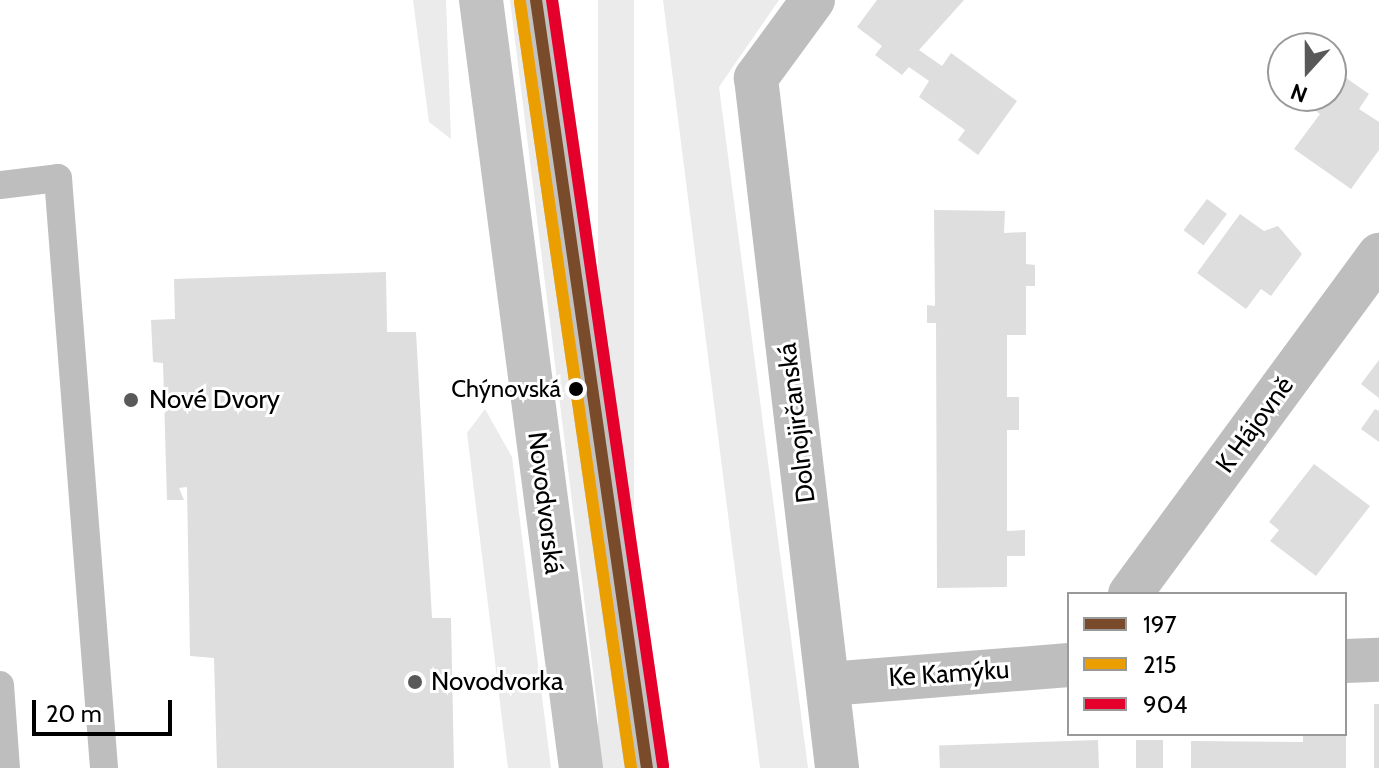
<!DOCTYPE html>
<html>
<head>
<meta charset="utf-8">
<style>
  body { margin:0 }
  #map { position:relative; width:1379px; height:768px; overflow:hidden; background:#fff; font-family:Cabin,sans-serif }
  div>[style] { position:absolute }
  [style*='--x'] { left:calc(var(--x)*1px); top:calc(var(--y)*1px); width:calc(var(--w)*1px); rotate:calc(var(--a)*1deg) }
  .green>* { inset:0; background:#ebebeb; transform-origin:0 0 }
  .building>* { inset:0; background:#dedede; transform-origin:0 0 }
  .service>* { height:28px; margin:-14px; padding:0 14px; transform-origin:14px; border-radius:14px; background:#bebebe }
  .minor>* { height:44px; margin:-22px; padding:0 22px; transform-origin:22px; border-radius:22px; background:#bebebe }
  .secondary>* { height:44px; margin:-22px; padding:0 22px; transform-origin:22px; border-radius:22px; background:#c2c2c2 }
  .bus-1>* { height:12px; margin:-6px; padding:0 6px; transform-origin:6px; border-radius:6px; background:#7a4b2a }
  .bus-2>* { height:12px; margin:-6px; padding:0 6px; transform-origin:6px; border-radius:6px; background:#eb9e00 }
  .bus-3>* { height:12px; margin:-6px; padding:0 6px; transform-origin:6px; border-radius:6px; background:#e4002b }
  .dots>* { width:22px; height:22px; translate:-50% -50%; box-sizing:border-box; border:4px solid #fff; border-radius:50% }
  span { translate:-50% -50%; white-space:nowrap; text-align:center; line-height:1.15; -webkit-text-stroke:6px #fff; paint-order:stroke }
  .bus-label { font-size:24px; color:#000 }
  .right { translate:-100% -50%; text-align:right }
  .poi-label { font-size:26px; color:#000 }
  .left { translate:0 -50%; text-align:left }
  .street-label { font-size:26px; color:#000 }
  .legend { position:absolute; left:1067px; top:592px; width:280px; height:144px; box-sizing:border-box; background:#fff; border:2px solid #999; margin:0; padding:10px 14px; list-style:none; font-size:24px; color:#000 }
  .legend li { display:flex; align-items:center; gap:16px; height:40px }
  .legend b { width:40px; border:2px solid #999 }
  .north { position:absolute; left:1267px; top:32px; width:80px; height:80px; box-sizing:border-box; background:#fff; border:2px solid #999; border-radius:50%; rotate:201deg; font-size:22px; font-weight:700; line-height:32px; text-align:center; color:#000 }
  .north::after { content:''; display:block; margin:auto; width:28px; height:36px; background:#595959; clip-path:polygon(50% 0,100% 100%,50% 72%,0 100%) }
  .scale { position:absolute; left:32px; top:700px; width:140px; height:36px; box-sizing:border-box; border:4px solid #000; border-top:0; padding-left:10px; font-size:24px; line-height:28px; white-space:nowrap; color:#000; -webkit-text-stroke:6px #fff; paint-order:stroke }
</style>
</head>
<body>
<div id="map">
  <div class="green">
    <div style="clip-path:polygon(413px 0,446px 0,451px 139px,429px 122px)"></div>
    <div style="clip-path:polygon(510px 0,524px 0,628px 768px,605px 768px)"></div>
    <div style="left:598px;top:0;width:36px;height:773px"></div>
    <div style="clip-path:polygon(663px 0,779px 0,719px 87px,808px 768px,760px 768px)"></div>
    <div style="clip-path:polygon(485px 409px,512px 457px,551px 768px,508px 768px,467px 433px)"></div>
  </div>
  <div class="building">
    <div style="clip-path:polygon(877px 0,964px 0,919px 50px,942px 66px,951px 53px,1017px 101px,978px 155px,958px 140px,965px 130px,919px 97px,929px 81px,909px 67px,902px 75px,875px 55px,882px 46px,857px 27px)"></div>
    <div style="clip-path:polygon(1339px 73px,1369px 94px,1359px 109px,1379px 122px,1379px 150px,1351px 189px,1294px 149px,1320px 114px,1308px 105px,1315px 96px,1331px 96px)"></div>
    <div style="left:1207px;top:199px;width:25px;height:39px;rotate:37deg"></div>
    <div style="clip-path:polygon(934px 210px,1005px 211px,1004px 233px,1026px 232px,1026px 264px,1035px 265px,1035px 286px,1026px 286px,1026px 335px,1007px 335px,1007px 397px,1019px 397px,1019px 430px,1007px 430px,1007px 531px,1025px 530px,1025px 556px,1007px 556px,1007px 587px,937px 588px,936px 323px,927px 323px,927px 305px,935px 306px)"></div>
    <div style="clip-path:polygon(1240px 214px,1264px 231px,1278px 226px,1302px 254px,1271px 296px,1261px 289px,1246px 309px,1197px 273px)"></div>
    <div style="clip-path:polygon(386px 272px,387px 332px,416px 332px,432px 618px,451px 618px,454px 768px,217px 768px,214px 658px,190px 656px,187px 487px,179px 488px,184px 500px,167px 500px,163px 363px,153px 362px,151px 320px,175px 319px,174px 279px)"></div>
    <div style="clip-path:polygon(1379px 360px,1379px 398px,1361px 384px)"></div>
    <div style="clip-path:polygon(1375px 409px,1379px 411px,1379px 442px,1361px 429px)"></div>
    <div style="clip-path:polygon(1314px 464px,1370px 506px,1316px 576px,1270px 541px,1279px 530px,1269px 522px)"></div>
    <div style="left:1374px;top:704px;width:5px;height:64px"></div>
    <div style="clip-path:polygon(1303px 734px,1346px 734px,1346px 768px,1191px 768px,1191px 741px,1303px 742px)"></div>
    <div style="left:1098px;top:740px;width:28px;height:159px;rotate:88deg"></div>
    <div style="left:1163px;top:740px;width:28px;height:27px;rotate:90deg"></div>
  </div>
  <div class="service">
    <div style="--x:0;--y:185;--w:58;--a:-6.9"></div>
    <div style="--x:58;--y:178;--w:592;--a:85.54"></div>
    <div style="--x:0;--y:685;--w:83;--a:85.9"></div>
  </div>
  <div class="minor">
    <div style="--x:813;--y:0;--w:97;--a:126.2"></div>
    <div style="--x:756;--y:78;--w:695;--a:83.3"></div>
    <div style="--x:1130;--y:594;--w:421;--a:-53.7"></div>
    <div style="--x:1345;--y:661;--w:34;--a:-2"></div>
    <div style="--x:828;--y:684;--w:242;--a:-4.5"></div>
  </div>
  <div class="secondary">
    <div style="--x:481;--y:0;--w:774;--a:82.58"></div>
    <div style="--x:536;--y:0;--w:776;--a:81.78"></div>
  </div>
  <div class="bus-1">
    <div style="--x:536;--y:0;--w:776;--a:81.78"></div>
  </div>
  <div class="bus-2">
    <div style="--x:520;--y:2;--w:774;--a:81.75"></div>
  </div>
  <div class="bus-3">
    <div style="--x:552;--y:0;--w:774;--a:81.75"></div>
  </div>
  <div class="dots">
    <div style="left:576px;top:389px;background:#000"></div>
    <div style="left:131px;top:400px;background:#595959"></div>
    <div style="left:415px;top:682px;background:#595959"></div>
  </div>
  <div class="bus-label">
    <span class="right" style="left:561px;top:389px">Chýnovská</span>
  </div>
  <div class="poi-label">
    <span class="left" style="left:149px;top:400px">Nové Dvory</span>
    <span class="left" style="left:431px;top:682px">Novodvorka</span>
  </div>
  <div class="street-label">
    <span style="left:797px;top:423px;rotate:-97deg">Dolnojirčanská</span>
    <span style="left:1255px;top:425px;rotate:-54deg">K Hájovně</span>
    <span style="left:545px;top:503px;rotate:83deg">Novodvorská</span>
    <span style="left:949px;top:674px;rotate:-4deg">Ke Kamýku</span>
  </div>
  <ul class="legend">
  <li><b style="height:10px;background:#7a4b2a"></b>197</li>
  <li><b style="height:10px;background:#eb9e00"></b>215</li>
  <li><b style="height:10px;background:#e4002b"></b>904</li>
  </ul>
  <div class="north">N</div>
  <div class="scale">20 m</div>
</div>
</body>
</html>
